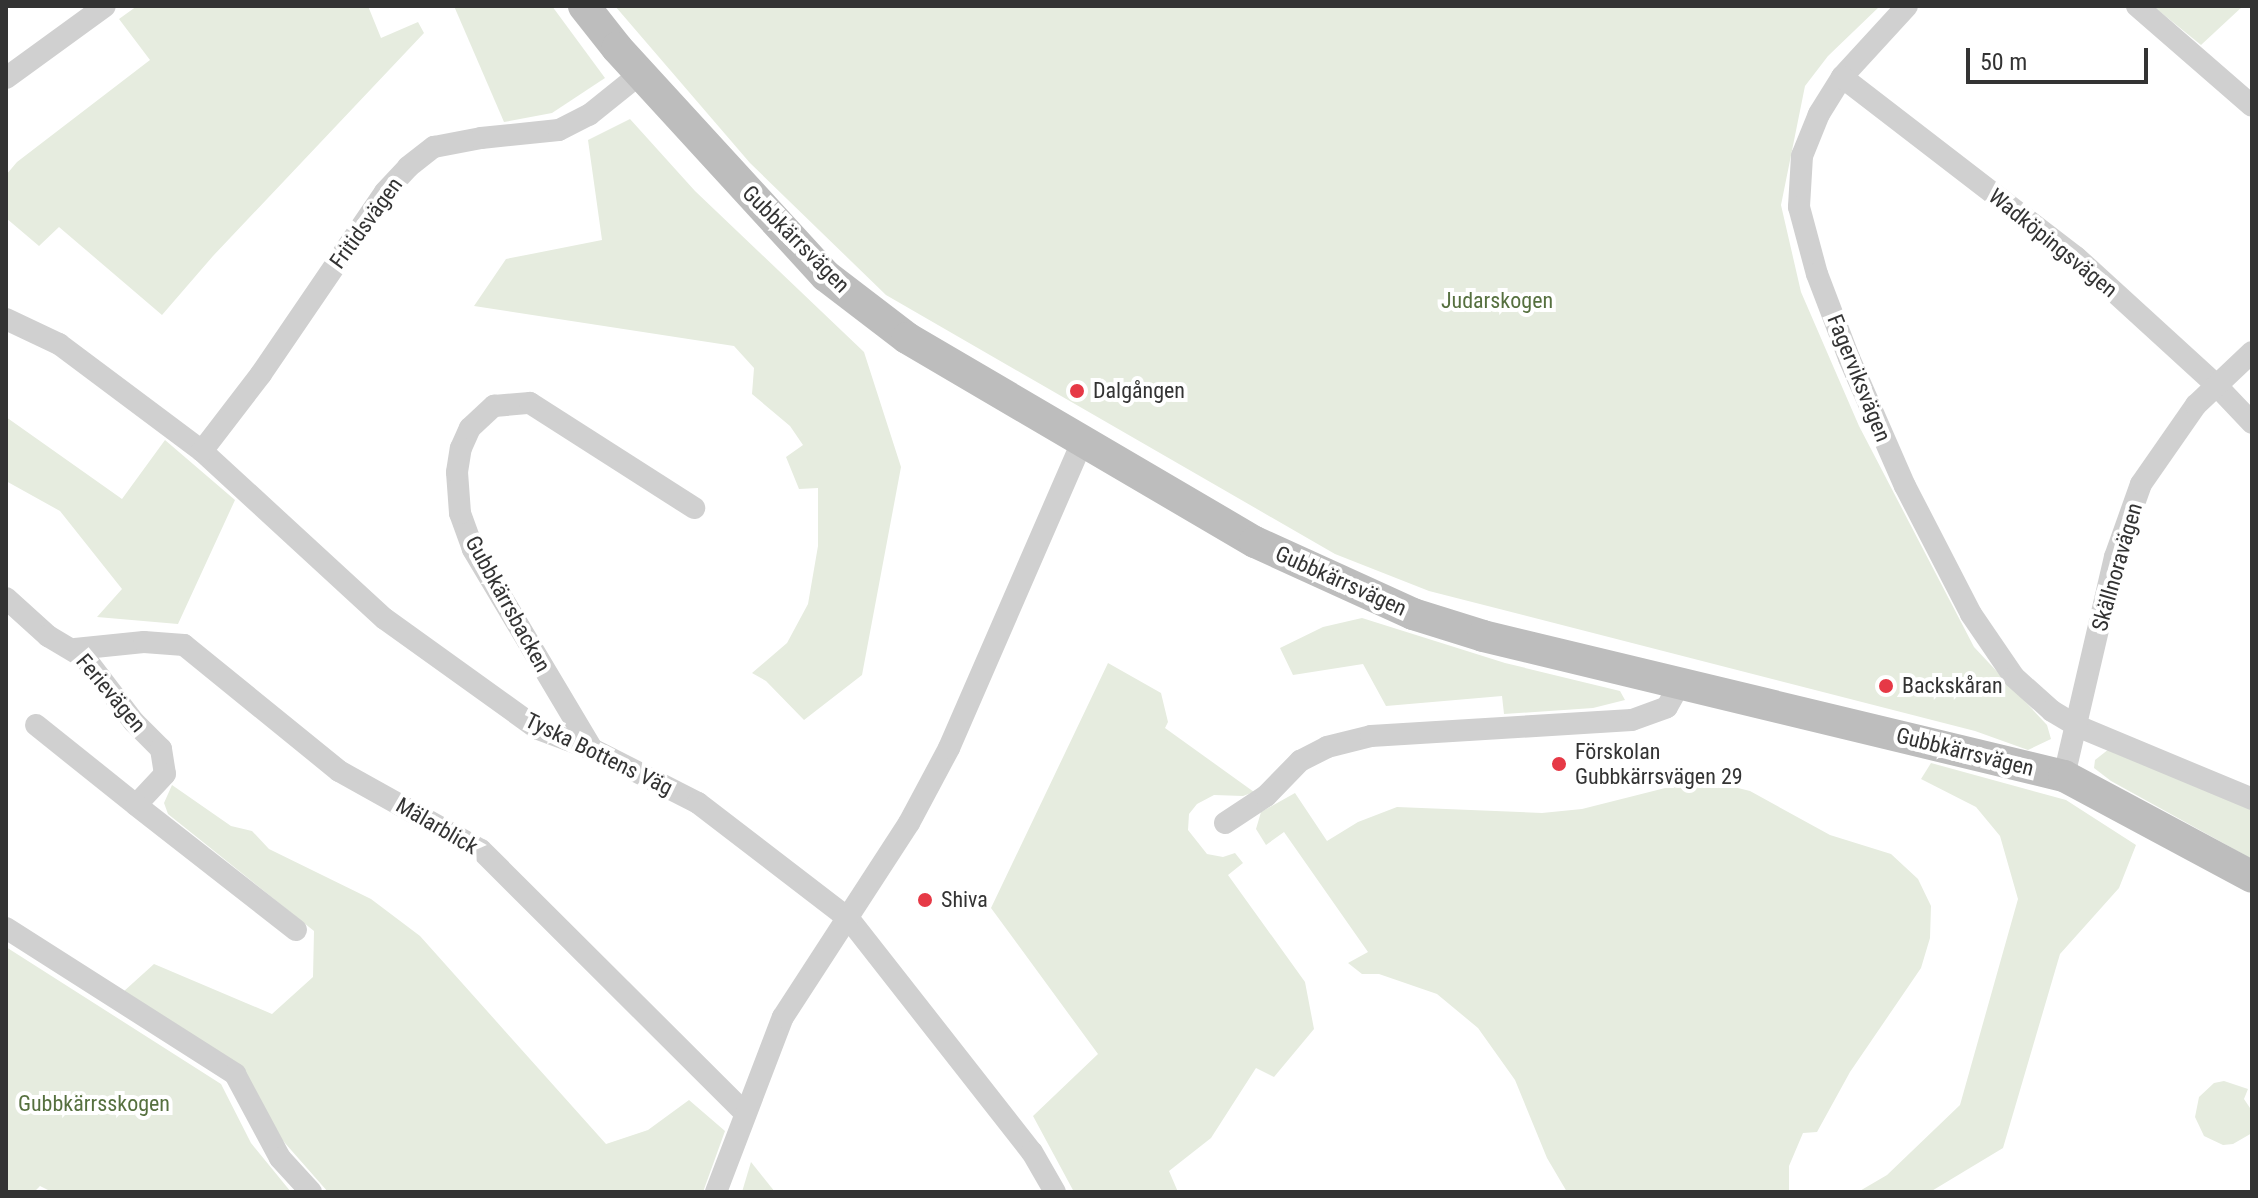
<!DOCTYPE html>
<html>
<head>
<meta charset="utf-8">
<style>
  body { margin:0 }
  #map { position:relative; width:2258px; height:1198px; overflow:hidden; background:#fff; font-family:"Roboto Condensed",sans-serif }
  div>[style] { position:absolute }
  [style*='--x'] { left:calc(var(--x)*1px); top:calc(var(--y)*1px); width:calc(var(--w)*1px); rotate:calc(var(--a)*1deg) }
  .green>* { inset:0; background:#e6ecdf }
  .street>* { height:22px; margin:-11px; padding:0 11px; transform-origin:11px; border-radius:11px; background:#d0d0d0 }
  .secondary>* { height:32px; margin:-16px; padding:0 16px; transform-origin:16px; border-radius:16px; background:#bdbdbd }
  .dots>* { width:22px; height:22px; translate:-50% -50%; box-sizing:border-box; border:4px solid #fff; border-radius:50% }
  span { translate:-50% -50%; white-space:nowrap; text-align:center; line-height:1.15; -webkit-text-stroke:8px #fff; paint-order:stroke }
  .street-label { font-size:22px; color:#333 }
  .park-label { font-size:22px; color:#56703f }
  .poi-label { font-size:22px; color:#333 }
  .left { translate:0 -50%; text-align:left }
  .frame { position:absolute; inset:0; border:8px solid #333; pointer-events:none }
  .scale { position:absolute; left:1966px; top:48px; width:182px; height:36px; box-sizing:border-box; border:4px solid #333; border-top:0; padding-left:10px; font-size:24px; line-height:28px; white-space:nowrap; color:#333; -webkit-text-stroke:6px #fff; paint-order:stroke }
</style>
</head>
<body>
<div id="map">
  <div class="green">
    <div style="clip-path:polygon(137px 6px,368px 6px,381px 38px,418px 22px,424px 33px,213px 256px,162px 315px,59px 227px,39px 246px,6px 218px,6px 175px,17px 162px,150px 60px,119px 19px)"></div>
    <div style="clip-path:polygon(454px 6px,552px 6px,605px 78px,552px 113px,504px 122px)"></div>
    <div style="clip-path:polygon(615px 6px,1880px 6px,1828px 56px,1805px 86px,1781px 205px,1801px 292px,1859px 426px,1974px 647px,2047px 725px,2051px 739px,2028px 750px,1975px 731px,1429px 591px,1335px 554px,886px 295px,750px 163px)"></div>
    <div style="clip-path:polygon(2153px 6px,2243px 6px,2201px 45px)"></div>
    <div style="clip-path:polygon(630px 119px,695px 191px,864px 352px,901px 467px,862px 675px,804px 720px,766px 681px,752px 673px,787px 643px,808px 604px,818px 546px,818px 488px,799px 489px,786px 457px,803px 445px,790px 426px,752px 394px,754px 368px,734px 346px,474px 306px,506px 259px,602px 240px,588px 140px)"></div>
    <div style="clip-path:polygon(6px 417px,122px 499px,165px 440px,235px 500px,178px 624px,97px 617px,122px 589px,60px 511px,6px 481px)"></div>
    <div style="clip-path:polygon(1362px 618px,1505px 663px,1620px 691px,1625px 700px,1593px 708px,1504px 714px,1502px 696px,1386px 706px,1363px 664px,1293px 675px,1280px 648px,1323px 627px)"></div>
    <div style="clip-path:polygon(1108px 663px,1161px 693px,1168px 722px,1165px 728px,1254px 792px,1243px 796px,1214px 795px,1197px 804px,1189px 814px,1188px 830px,1207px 854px,1223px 857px,1235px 853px,1243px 863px,1228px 875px,1305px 982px,1314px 1029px,1274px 1077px,1256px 1068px,1211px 1138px,1169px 1171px,1178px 1192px,1074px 1192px,1033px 1116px,1098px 1054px,991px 908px)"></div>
    <div style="clip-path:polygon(2109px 749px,2231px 798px,2252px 810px,2252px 859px,2111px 781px,2094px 768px,2095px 760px)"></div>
    <div style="clip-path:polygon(1931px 763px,2066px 800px,2136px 845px,2119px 888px,2060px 954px,2003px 1148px,1930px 1192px,1858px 1192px,1887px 1175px,1960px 1105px,2018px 899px,2000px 836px,1976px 807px,1921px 779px)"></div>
    <div style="clip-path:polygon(1689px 782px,1718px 783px,1750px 791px,1830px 835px,1891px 854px,1918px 879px,1931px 906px,1930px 938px,1921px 968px,1850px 1072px,1817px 1132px,1803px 1133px,1789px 1166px,1789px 1192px,1567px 1192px,1547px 1158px,1515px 1080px,1478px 1028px,1437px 994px,1379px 974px,1362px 974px,1348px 963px,1368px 952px,1284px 832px,1266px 845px,1256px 829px,1261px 812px,1295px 793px,1327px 841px,1358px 822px,1397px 807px,1542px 813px,1582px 809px)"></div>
    <div style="clip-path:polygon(172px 785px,231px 826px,252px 831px,269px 849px,371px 899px,420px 936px,606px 1144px,648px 1130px,689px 1100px,725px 1131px,703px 1192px,328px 1192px,277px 1134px,246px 1073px,123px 992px,154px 964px,272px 1014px,313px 977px,314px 931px,168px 814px,164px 803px)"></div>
    <div style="clip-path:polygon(6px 947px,221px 1084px,251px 1143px,291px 1192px,52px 1192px,40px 1186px,34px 1192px,6px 1192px)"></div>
    <div style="clip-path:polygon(2224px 1081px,2248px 1089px,2244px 1099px,2252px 1111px,2252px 1133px,2233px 1144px,2223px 1145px,2204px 1136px,2195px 1117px,2199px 1097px,2214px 1083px)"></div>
    <div style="clip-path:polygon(751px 1162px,775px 1192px,742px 1192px)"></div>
  </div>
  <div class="street">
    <div style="--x:1907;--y:6;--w:96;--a:132.5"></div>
    <div style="--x:1842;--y:77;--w:44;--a:121.9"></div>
    <div style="--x:1819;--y:114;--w:45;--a:112"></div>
    <div style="--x:1802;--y:156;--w:51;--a:93.4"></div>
    <div style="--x:1799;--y:207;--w:69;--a:75"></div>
    <div style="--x:1817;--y:274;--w:90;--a:69.1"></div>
    <div style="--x:1849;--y:358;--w:140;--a:66.4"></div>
    <div style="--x:1905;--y:486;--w:144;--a:62.7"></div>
    <div style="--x:1971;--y:614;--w:76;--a:55.7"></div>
    <div style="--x:2014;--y:677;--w:51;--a:41.8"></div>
    <div style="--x:2052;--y:711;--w:29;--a:31"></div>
    <div style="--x:2077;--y:726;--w:190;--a:22.6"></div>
    <div style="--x:2137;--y:6;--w:152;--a:41"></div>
    <div style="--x:1842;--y:77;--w:295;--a:37.6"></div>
    <div style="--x:2076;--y:257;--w:190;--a:42.4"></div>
    <div style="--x:2216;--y:385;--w:52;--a:46.5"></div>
    <div style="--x:6;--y:78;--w:122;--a:-36"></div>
    <div style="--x:6;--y:319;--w:59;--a:25.3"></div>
    <div style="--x:59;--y:344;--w:179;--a:36.8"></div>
    <div style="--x:202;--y:451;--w:248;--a:42.6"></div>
    <div style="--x:385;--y:619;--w:188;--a:35.7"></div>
    <div style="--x:538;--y:729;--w:58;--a:20.3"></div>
    <div style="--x:592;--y:749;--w:119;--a:27"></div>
    <div style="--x:698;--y:803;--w:190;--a:37.5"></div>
    <div style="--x:849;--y:919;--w:296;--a:51.9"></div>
    <div style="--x:1032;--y:1152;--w:46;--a:60.1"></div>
    <div style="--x:202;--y:451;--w:97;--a:-52.5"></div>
    <div style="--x:261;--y:374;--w:220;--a:-55.7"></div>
    <div style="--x:385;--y:192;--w:34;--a:-47"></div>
    <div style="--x:408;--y:167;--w:33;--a:-38"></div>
    <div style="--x:434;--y:147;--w:48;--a:-10.8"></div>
    <div style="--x:481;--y:138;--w:78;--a:-5.9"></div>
    <div style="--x:559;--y:130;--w:34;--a:-27"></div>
    <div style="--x:589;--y:115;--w:65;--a:-38.8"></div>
    <div style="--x:6;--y:598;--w:57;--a:42.1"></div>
    <div style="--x:48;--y:636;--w:43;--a:30.7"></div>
    <div style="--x:85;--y:658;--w:81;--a:52.6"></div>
    <div style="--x:134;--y:722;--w:38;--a:45"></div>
    <div style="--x:161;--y:749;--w:25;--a:81"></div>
    <div style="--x:165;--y:774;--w:42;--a:133.1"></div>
    <div style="--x:136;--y:805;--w:128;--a:-141.3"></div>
    <div style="--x:75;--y:649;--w:69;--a:-5.8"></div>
    <div style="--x:144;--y:642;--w:40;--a:4.3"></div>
    <div style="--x:184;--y:645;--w:200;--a:39.1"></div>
    <div style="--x:339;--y:771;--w:162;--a:29.1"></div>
    <div style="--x:481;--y:850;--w:373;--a:44.9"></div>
    <div style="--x:592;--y:749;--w:233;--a:-120.8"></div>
    <div style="--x:473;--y:549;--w:38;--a:-110"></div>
    <div style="--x:460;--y:513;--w:41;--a:-94.2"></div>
    <div style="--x:457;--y:472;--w:24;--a:-81"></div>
    <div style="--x:461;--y:448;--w:22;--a:-66"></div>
    <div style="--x:470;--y:428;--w:33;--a:-43"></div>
    <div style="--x:494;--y:406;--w:36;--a:-5"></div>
    <div style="--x:530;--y:403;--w:195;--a:32.6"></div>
    <div style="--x:2064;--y:776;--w:225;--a:-76.9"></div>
    <div style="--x:2115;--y:557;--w:77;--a:-70.4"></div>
    <div style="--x:2141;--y:484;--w:96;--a:-55.2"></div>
    <div style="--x:2196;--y:405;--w:77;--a:-43.4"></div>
    <div style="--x:136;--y:805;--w:203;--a:38"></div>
    <div style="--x:1225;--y:823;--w:49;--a:-33.4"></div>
    <div style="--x:1266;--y:796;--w:49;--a:-45.8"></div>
    <div style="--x:1300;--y:761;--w:30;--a:-27"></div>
    <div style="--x:1327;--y:747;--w:45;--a:-14"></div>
    <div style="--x:1371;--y:736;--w:261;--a:-3.5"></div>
    <div style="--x:1632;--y:720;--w:37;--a:-20"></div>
    <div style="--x:1667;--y:707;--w:25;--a:-61"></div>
    <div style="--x:6;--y:928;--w:272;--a:32.5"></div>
    <div style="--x:235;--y:1074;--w:95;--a:61.8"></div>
    <div style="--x:280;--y:1158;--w:46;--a:47.6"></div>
    <div style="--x:716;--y:1192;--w:187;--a:-69.1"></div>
    <div style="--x:783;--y:1017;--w:231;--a:-57"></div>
    <div style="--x:909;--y:823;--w:85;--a:-61.9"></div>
    <div style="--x:949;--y:748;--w:336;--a:-66.5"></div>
  </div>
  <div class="secondary">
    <div style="--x:584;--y:6;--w:53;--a:51.8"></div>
    <div style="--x:617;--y:48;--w:309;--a:47.5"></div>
    <div style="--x:826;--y:276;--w:102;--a:37.4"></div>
    <div style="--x:907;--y:338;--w:403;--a:30.4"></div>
    <div style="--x:1255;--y:542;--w:174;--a:24.5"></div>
    <div style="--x:1413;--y:614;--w:73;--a:17.4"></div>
    <div style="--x:1483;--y:636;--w:598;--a:13.55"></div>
    <div style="--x:2064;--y:776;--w:213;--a:28.2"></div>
  </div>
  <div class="dots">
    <div style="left:1077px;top:391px;background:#e63946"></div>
    <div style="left:1886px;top:686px;background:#e63946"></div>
    <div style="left:1559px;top:764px;background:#e63946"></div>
    <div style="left:925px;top:900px;background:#e63946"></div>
  </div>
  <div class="street-label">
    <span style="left:366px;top:223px;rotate:-54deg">Fritidsvägen</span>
    <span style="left:796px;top:239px;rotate:45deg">Gubbkärrsvägen</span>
    <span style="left:2053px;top:243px;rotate:39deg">Wadköpingsvägen</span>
    <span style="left:1859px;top:378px;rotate:68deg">Fagerviksvägen</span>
    <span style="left:2117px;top:567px;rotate:-74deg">Skällnoravägen</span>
    <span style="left:1341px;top:581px;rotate:24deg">Gubbkärrsvägen</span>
    <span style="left:508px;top:604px;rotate:61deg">Gubbkärrsbacken</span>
    <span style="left:111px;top:693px;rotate:50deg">Ferievägen</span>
    <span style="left:1965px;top:752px;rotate:14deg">Gubbkärrsvägen</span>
    <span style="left:599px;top:754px;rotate:26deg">Tyska Bottens Väg</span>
    <span style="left:437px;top:826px;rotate:30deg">Mälarblick</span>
  </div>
  <div class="park-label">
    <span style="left:1497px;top:301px">Judarskogen</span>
    <span style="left:94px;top:1104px">Gubbkärrsskogen</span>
  </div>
  <div class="poi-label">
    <span class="left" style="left:1093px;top:391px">Dalgången</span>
    <span class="left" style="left:1902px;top:686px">Backskåran</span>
    <span class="left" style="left:1575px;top:764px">Förskolan<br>Gubbkärrsvägen 29</span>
    <span class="left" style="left:941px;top:900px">Shiva</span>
  </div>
  <div class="frame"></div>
  <div class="scale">50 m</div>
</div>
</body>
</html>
